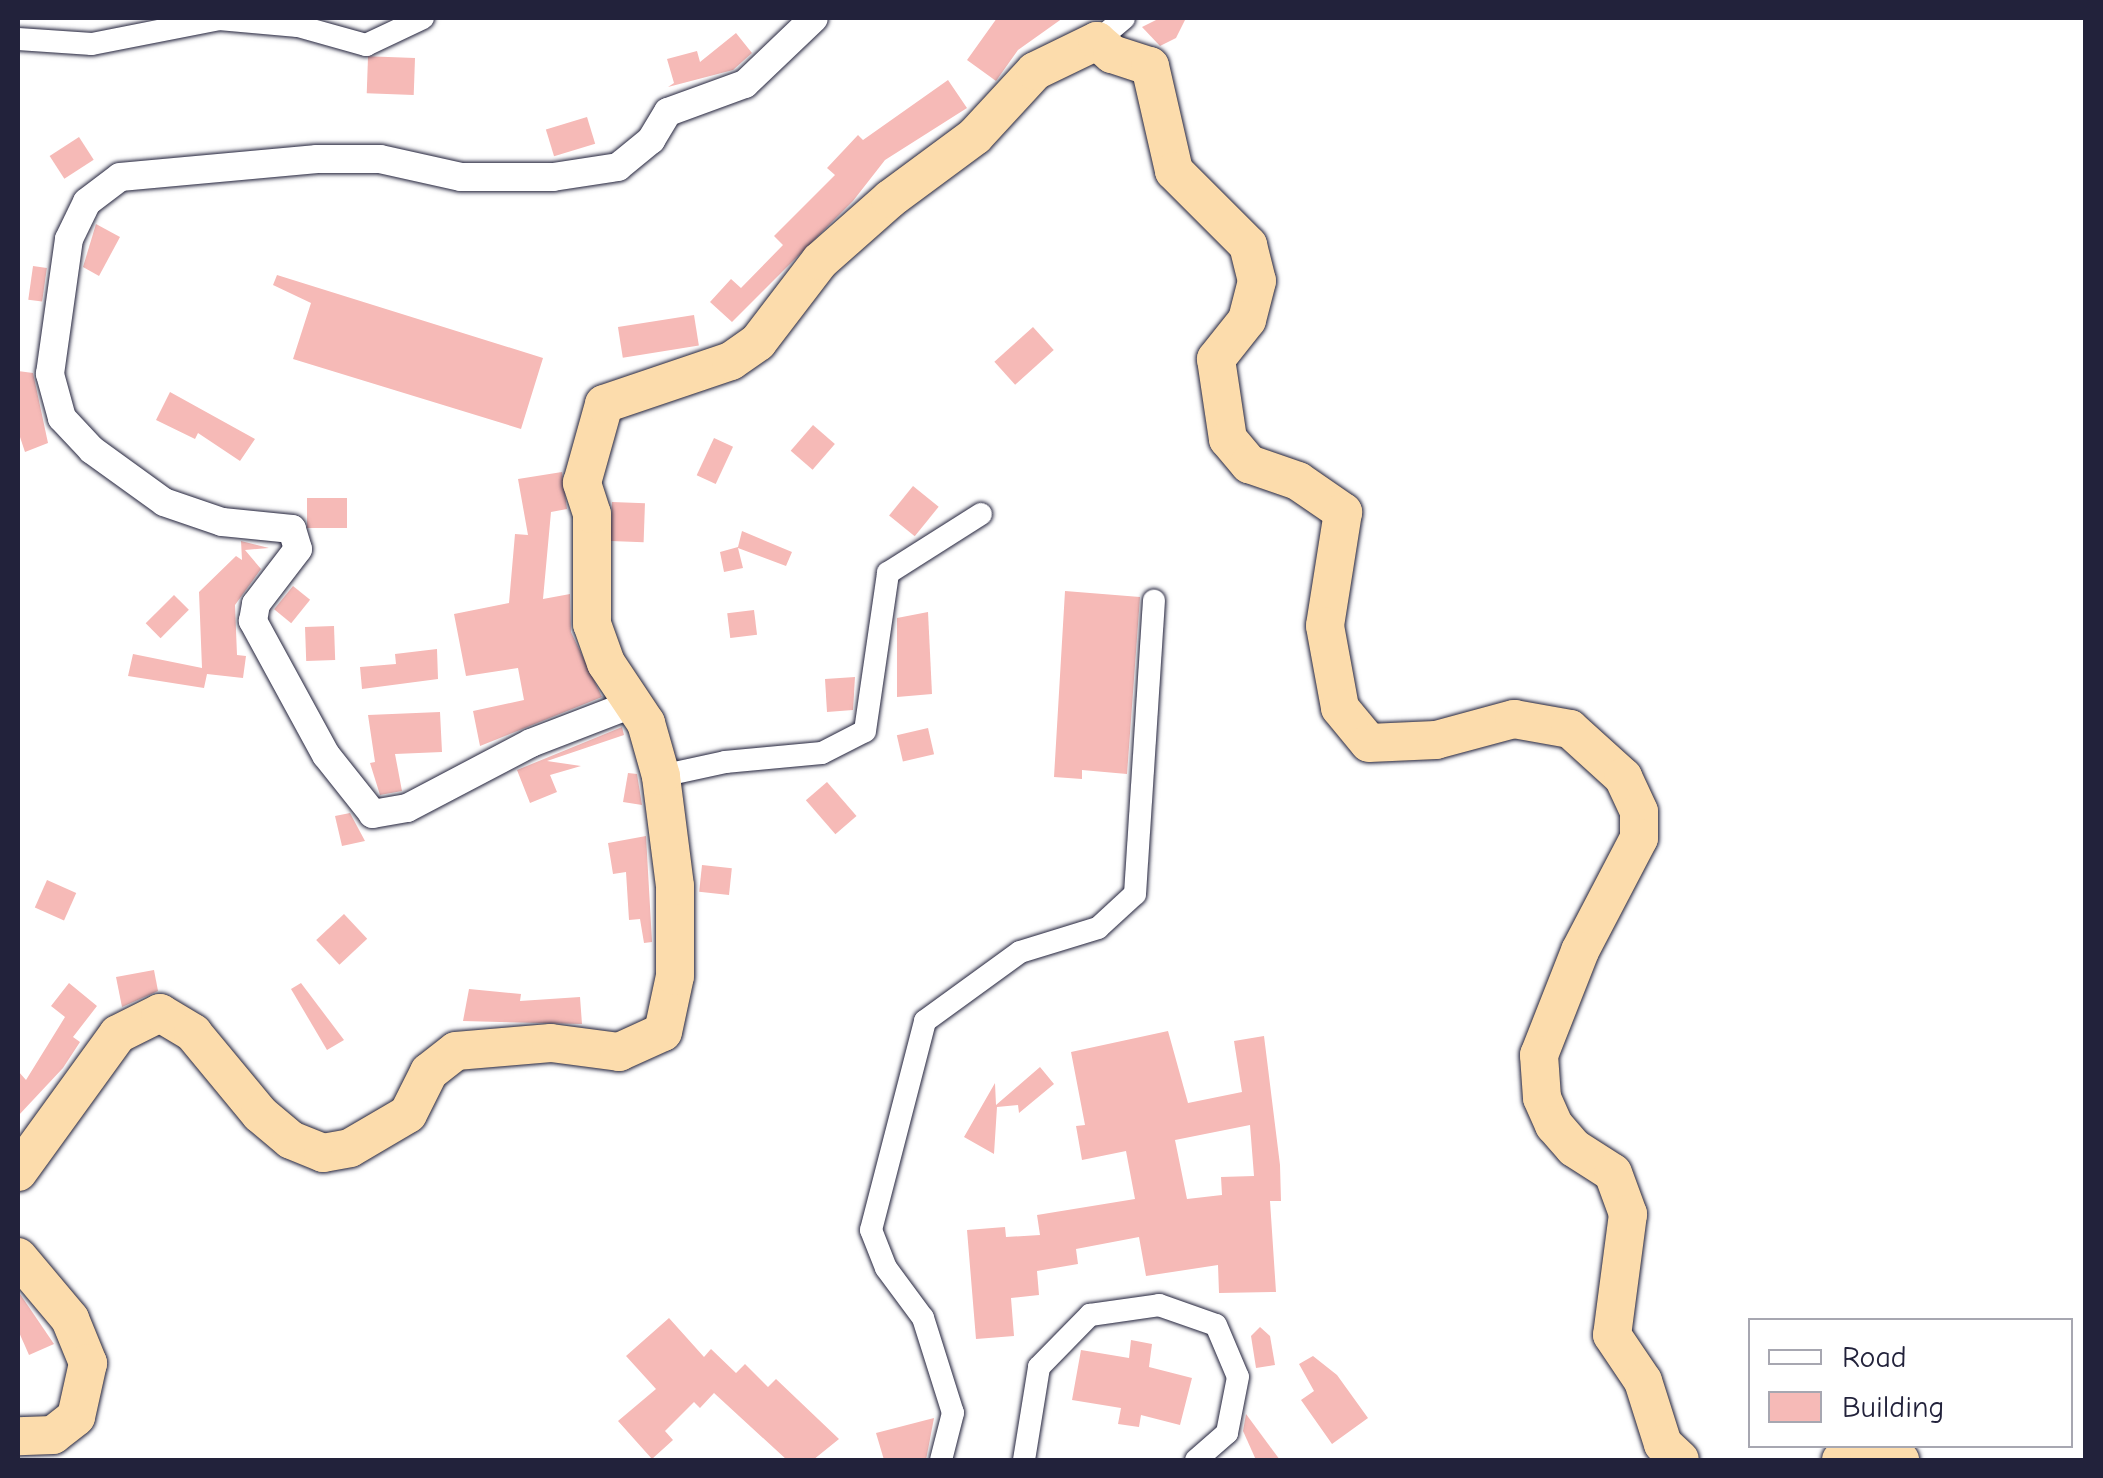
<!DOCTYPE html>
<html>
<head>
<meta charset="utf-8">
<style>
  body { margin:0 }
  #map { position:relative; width:2103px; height:1478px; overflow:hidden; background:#fff; font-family:"Comic Neue",sans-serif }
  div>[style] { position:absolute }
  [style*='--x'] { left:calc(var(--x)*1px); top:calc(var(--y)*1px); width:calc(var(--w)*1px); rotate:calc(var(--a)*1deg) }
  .building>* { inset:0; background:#f6bab7; transform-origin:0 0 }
  .roads { filter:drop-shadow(0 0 2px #22223b) drop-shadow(0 0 2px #22223b) }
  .minor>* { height:22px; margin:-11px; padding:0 11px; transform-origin:11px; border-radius:11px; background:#fff }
  .tertiary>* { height:28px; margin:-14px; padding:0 14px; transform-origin:14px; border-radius:14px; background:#fff }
  .trunk>* { height:38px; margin:-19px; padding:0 19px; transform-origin:19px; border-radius:19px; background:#fcdcac }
  span { translate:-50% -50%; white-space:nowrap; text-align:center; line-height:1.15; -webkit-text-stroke:10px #fff; paint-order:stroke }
  .frame { position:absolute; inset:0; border:20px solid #22223b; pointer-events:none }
  .legend { position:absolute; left:1748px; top:1318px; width:325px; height:130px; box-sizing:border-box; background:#fff; border:2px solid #a7a7b1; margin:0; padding:12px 18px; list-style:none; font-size:30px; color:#22223b }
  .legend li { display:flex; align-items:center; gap:20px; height:50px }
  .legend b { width:50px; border:2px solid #a7a7b1 }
</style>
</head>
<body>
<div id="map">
  <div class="building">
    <div style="clip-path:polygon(997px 18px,1063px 18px,1018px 50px,996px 81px,967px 60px)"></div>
    <div style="clip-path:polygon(1160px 18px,1186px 18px,1176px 38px,1160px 46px,1142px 27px)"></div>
    <div style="clip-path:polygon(736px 33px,752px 53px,733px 70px,668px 87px,674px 83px,667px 59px,697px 51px,700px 62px)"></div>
    <div style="left:415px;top:58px;width:37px;height:47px;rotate:92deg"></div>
    <div style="clip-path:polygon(948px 80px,967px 108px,885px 160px,853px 201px,732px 322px,710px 302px,731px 279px,741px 288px,783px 245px,774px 236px,835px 175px,827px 168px,858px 135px,863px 140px)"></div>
    <div style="left:587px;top:117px;width:28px;height:43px;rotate:73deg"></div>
    <div style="left:79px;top:137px;width:27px;height:35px;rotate:57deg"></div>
    <div style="clip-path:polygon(96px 224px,120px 237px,99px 276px,83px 267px)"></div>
    <div style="left:33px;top:266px;width:14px;height:34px;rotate:8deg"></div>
    <div style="clip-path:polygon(277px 275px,543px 358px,521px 429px,293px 359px,311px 303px,273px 285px)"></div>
    <div style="left:694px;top:315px;width:31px;height:77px;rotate:81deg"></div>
    <div style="left:1033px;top:327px;width:31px;height:52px;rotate:48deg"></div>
    <div style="clip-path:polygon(18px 371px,33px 373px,48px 443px,25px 452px,18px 431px)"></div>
    <div style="clip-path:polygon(170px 392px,255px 439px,240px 461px,198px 433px,195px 439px,156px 420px)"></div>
    <div style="left:813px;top:425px;width:29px;height:34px;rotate:41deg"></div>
    <div style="left:714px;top:438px;width:21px;height:41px;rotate:25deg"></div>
    <div style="clip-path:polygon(562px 472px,567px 509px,551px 512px,543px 599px,570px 594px,571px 632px,602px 697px,480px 746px,473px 711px,524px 700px,518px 668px,466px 676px,454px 614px,509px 603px,515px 534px,528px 535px,518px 479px)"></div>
    <div style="left:913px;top:486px;width:33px;height:38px;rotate:39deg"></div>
    <div style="left:347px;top:498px;width:30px;height:40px;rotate:90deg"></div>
    <div style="left:612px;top:502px;width:33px;height:39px;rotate:2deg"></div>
    <div style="clip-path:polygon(742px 531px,792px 552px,786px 566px,738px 548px,743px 568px,724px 572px,720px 552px,738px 547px)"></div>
    <div style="clip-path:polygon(241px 541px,269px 548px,245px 550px,261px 569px,235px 605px,237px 655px,246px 656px,243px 678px,207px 674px,204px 688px,128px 676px,133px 654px,202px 668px,199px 592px,236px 556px,242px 560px)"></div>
    <div style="left:293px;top:586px;width:22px;height:30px;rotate:39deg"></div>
    <div style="clip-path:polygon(1065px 591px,1140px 597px,1127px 774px,1082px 770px,1082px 779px,1054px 777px)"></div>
    <div style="left:174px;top:595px;width:21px;height:40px;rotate:45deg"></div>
    <div style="left:754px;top:610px;width:25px;height:27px;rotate:83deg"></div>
    <div style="clip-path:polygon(928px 612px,932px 694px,897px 697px,897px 618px)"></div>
    <div style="left:334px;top:626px;width:34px;height:29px;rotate:88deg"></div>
    <div style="clip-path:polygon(437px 649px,438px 679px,362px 689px,360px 667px,396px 664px,395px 654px)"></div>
    <div style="clip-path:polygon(855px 677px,853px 710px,827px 712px,825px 679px)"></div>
    <div style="clip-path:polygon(440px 712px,442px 752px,395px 754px,402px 791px,380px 795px,370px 763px,375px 762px,368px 715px)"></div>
    <div style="clip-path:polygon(622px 727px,624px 735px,547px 761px,581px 766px,550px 775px,557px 792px,530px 803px,517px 770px)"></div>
    <div style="left:928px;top:728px;width:27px;height:32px;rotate:77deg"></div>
    <div style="clip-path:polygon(628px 773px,637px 774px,642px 805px,623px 802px)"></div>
    <div style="left:827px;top:782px;width:45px;height:28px;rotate:49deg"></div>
    <div style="clip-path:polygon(350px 813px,365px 841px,342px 846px,335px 816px)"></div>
    <div style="clip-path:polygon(646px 836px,652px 942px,644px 943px,640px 919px,629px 920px,626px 872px,613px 874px,608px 843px)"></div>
    <div style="left:702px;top:865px;width:30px;height:27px;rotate:6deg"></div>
    <div style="left:47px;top:880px;width:32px;height:30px;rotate:24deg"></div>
    <div style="left:344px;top:914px;width:34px;height:38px;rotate:47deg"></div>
    <div style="clip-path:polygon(154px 970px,158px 991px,122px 1007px,116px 977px)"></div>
    <div style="clip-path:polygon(69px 983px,97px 1006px,73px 1037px,80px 1042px,63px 1068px,18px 1116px,18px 1071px,26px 1080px,65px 1017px,51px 1006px)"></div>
    <div style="clip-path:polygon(301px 983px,344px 1040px,327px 1050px,291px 989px)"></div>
    <div style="clip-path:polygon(469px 989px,521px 994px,520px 1001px,580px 997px,582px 1024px,463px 1021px)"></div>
    <div style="clip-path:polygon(evenodd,1168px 1031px,1188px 1103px,1242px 1092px,1234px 1041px,1264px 1036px,1280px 1165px,1281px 1201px,1270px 1201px,1276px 1292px,1219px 1293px,1218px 1265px,1146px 1276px,1139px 1237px,1076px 1249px,1078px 1264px,1037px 1271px,1039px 1295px,1011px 1298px,1014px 1336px,976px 1339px,967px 1230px,1005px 1227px,1006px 1237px,1040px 1235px,1037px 1215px,1135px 1199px,1126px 1151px,1082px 1160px,1076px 1126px,1085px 1125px,1071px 1052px,1168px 1031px,1250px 1125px,1254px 1176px,1221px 1177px,1222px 1195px,1187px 1199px,1175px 1140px,1250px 1125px)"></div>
    <div style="clip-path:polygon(1040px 1067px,1054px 1084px,1019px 1113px,1018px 1105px,997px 1107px,994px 1154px,964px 1137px,995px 1083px,996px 1105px)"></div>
    <div style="clip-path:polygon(18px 1291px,54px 1344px,29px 1355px,18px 1330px)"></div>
    <div style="clip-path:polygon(669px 1318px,704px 1357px,711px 1349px,736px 1373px,745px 1364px,768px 1387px,776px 1379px,839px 1439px,813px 1460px,787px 1460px,714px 1393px,700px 1408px,694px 1402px,665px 1431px,673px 1440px,652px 1459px,618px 1421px,656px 1389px,626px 1356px)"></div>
    <div style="clip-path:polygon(1260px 1327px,1270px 1336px,1275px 1365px,1256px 1368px,1251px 1336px)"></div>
    <div style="clip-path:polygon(1131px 1340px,1152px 1344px,1149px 1367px,1192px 1378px,1180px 1425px,1141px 1415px,1139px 1427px,1118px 1424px,1121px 1408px,1072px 1400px,1081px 1350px,1129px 1358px)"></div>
    <div style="clip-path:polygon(1313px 1356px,1337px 1375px,1368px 1418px,1332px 1444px,1301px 1400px,1314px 1391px,1299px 1364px)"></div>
    <div style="clip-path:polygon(1246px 1414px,1280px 1460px,1256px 1460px,1243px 1431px)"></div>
    <div style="clip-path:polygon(934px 1418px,926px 1460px,884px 1460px,876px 1433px)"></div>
  </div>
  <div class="roads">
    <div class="minor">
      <div style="--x:18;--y:39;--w:74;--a:3.9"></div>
      <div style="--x:92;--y:44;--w:129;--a:-11.1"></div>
      <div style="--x:219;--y:19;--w:79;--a:5.1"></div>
      <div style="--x:298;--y:26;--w:71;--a:15.6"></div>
      <div style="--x:366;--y:45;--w:63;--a:-25.3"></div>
      <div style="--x:1097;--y:41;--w:35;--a:-40"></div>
      <div style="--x:661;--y:776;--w:66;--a:-12.3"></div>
      <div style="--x:725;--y:762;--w:97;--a:-5.3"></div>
      <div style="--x:822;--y:753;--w:48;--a:-27.1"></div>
      <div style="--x:865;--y:731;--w:160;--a:-81.7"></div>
      <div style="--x:888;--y:573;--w:110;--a:-32.4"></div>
      <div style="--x:941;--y:1460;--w:49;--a:-75.7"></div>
      <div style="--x:953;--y:1413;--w:100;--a:-107.5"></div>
      <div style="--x:923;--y:1318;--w:62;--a:-126.5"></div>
      <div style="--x:886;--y:1268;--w:41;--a:-111.5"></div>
      <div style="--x:871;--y:1230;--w:216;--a:-75.5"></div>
      <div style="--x:925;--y:1021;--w:117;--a:-36"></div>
      <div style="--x:1020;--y:952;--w:82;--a:-17.1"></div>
      <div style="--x:1098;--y:928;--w:50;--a:-42.6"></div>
      <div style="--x:1135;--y:894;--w:294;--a:-86.3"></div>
      <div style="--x:1024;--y:1460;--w:94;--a:-80.8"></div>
      <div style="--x:1039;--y:1367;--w:73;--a:-45.6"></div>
      <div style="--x:1090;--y:1315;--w:70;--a:-8.2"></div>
      <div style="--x:1159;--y:1305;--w:60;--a:19.3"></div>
      <div style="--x:1216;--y:1325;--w:56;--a:67.1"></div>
      <div style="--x:1238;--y:1377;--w:57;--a:101.1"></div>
      <div style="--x:1227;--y:1433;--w:41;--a:138.9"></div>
    </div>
    <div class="tertiary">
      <div style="--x:632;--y:704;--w:108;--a:158.9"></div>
      <div style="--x:531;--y:743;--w:140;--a:152.3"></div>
      <div style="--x:407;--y:808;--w:35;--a:170"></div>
      <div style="--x:373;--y:814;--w:75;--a:-128.5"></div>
      <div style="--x:326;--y:755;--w:153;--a:-118.6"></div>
      <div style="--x:253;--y:621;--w:17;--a:-80"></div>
      <div style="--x:256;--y:604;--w:69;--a:-52.6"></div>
      <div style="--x:298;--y:549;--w:21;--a:-107"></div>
      <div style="--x:292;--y:529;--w:70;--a:-174.3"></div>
      <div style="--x:222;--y:522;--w:61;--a:-161"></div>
      <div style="--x:164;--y:502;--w:89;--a:-144.2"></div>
      <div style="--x:92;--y:450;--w:44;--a:-133.2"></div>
      <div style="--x:62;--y:418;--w:46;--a:-105.3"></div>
      <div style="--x:50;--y:374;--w:136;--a:-82"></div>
      <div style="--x:69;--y:239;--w:41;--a:-64.1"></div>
      <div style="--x:87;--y:202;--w:41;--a:-37.1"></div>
      <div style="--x:120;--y:177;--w:198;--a:-5.2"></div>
      <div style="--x:317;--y:159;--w:63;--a:0"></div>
      <div style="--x:380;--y:159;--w:83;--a:12.5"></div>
      <div style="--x:461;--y:177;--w:92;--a:0"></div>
      <div style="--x:553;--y:177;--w:66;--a:-8.7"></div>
      <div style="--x:618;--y:167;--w:43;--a:-39.3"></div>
      <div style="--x:651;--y:140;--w:33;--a:-59"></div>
      <div style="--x:668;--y:112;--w:82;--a:-20"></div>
      <div style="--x:745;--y:84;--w:95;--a:-43.7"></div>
    </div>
    <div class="trunk">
      <div style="--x:18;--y:1172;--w:170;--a:-54.1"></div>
      <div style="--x:118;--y:1034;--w:47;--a:-26.6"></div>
      <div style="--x:160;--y:1013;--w:39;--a:31"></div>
      <div style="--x:193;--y:1033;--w:105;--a:50.4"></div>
      <div style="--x:260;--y:1114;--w:40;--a:40"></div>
      <div style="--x:291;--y:1140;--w:35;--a:22"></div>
      <div style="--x:323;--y:1153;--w:27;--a:-10"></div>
      <div style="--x:350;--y:1148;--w:67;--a:-30.4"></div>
      <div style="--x:408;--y:1114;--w:47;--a:-63.4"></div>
      <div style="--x:429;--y:1072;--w:34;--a:-38"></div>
      <div style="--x:456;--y:1051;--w:95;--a:-4.8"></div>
      <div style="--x:551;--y:1043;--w:69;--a:7.5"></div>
      <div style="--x:619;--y:1052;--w:48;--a:-24.4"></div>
      <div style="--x:663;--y:1032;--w:57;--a:-77.9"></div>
      <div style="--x:675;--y:976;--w:90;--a:-90"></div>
      <div style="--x:675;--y:886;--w:111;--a:-97.3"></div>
      <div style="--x:661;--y:776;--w:55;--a:-105.8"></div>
      <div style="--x:646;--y:723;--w:72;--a:-123.7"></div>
      <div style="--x:606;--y:663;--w:41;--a:-109.7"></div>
      <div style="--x:592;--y:624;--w:110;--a:-90"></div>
      <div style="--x:592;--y:514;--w:33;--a:-108"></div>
      <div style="--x:582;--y:483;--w:82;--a:-74.4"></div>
      <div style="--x:604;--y:404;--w:134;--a:-18.7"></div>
      <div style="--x:731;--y:361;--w:33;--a:-35"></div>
      <div style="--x:758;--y:342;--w:102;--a:-52.6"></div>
      <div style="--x:820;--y:261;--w:94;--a:-41.5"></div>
      <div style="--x:890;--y:199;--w:106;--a:-36.5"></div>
      <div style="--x:975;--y:136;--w:88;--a:-47.3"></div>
      <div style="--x:1035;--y:71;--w:69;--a:-25.8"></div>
      <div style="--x:1097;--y:41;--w:20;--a:41"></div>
      <div style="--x:1112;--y:54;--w:40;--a:18"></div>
      <div style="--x:1150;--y:66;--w:108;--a:77.1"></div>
      <div style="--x:1174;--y:171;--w:105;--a:45"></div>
      <div style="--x:1248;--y:245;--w:37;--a:76"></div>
      <div style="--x:1257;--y:281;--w:40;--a:104.4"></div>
      <div style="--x:1247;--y:320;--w:50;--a:128.5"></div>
      <div style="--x:1216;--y:359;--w:81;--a:81.5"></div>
      <div style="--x:1228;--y:439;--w:33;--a:50"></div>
      <div style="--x:1249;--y:464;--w:52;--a:19.1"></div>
      <div style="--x:1298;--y:481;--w:55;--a:34.6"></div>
      <div style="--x:1343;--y:512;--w:115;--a:99"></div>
      <div style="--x:1325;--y:626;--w:83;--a:79.6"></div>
      <div style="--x:1340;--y:708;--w:45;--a:50.4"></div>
      <div style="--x:1369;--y:743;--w:67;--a:-2.6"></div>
      <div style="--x:1436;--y:740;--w:81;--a:-15.1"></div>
      <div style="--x:1514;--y:719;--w:57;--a:10.1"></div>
      <div style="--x:1570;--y:729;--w:72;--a:42.2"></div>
      <div style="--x:1623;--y:777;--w:38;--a:65"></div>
      <div style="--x:1639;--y:812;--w:26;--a:90"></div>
      <div style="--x:1639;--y:838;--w:127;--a:117.6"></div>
      <div style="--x:1580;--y:951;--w:112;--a:111.5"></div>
      <div style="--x:1539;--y:1055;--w:43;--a:86"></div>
      <div style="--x:1542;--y:1098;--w:30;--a:66"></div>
      <div style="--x:1554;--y:1125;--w:30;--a:49"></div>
      <div style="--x:1574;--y:1148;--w:46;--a:32.7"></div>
      <div style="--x:1613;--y:1173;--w:44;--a:69.9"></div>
      <div style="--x:1628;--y:1214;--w:122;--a:97.5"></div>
      <div style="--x:1612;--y:1335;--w:55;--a:56"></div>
      <div style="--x:1643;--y:1381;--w:66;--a:72.4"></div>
      <div style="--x:1663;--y:1444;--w:23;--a:43"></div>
      <div style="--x:18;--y:1257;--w:81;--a:50"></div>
      <div style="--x:70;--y:1319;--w:48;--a:67.8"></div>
      <div style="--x:88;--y:1363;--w:55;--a:102.5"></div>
      <div style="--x:76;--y:1417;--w:29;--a:142"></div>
      <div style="--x:53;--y:1435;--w:35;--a:178"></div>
      <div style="--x:1841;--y:1460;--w:29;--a:-14"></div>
      <div style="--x:1869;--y:1453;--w:32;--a:13"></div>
    </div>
  </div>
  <div class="frame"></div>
  <ul class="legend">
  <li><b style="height:12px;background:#fff"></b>Road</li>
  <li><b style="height:28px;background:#f6bab7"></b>Building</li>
  </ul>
</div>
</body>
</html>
